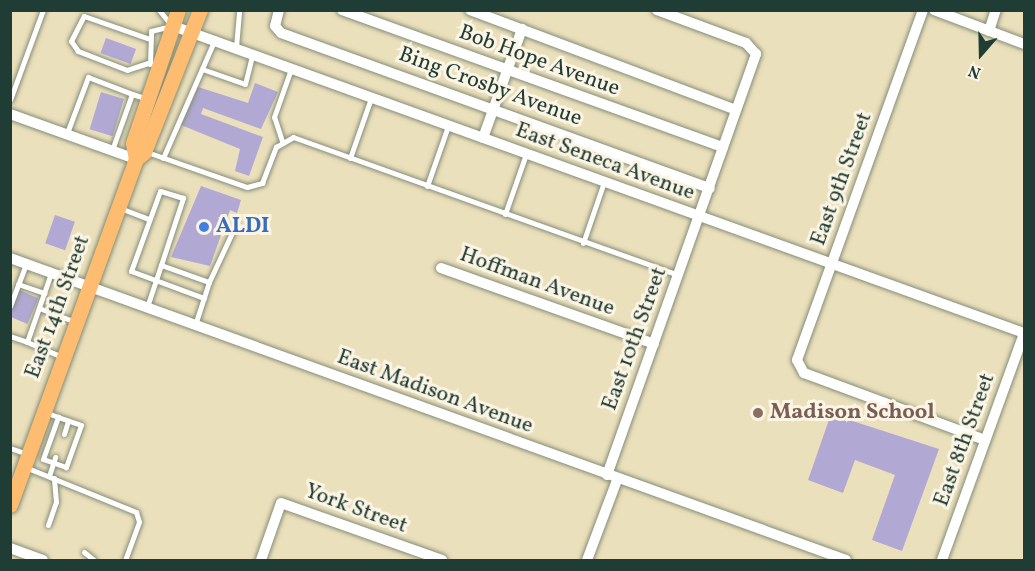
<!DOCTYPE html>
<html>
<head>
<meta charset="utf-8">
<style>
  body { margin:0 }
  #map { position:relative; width:1035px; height:571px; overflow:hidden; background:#ebe0bc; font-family:Vollkorn,serif }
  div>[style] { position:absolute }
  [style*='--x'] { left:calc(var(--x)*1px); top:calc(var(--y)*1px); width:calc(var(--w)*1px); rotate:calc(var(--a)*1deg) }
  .building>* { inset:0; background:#b1a9d3; transform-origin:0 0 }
  .roads { filter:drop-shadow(0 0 2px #858e78) drop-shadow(0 0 2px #858e78) }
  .service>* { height:5px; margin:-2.5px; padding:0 2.5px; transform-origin:2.5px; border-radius:2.5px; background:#fff }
  .minor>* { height:10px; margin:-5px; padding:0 5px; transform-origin:5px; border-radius:5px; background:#fff }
  .primary>* { height:15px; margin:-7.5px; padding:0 7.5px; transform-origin:7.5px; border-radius:7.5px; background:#fdbc6f }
  .dots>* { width:16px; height:16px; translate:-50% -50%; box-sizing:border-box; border:3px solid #fcf5e5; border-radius:50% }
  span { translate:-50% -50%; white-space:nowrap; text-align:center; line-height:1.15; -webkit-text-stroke:6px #fcf5e5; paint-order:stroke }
  .street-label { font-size:22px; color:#1f3d34 }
  .shop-label { font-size:22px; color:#366cbe; font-weight:700 }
  .left { translate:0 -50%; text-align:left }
  .education-label { font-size:22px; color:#785e54; font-weight:700 }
  .frame { position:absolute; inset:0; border:12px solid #1f3d34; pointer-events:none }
  .north { position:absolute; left:951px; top:24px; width:60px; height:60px; -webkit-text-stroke:4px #fcf5e5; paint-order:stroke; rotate:200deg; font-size:16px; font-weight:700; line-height:24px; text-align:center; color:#1f3d34 }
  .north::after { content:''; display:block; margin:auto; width:21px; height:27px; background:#1f3d34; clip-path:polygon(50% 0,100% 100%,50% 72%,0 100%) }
</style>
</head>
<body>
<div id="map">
  <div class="building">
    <div style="left:106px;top:38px;width:32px;height:16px;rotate:20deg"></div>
    <div style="clip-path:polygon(255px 83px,278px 92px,261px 129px,203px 108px,201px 114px,263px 137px,249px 176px,235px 171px,240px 149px,181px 125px,195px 86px,248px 103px)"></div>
    <div style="left:101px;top:92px;width:24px;height:39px;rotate:17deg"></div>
    <div style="clip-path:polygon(201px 186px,241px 200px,237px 213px,230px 210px,210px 266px,171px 257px)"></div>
    <div style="left:55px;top:215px;width:21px;height:30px;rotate:19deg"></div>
    <div style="left:19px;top:290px;width:21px;height:28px;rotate:23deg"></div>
    <div style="clip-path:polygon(831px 414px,939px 449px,902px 551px,872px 540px,895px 475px,855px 460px,843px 493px,808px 480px)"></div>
  </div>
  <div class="roads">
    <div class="service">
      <div style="--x:159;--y:10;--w:19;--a:51"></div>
      <div style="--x:236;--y:47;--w:37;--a:-85"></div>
      <div style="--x:148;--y:63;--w:22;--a:162"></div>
      <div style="--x:127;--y:70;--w:53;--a:-158.8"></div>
      <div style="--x:78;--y:51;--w:12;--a:-125"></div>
      <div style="--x:71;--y:41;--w:28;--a:-63"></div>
      <div style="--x:84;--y:16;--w:70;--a:19.2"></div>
      <div style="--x:150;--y:64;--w:33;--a:-88"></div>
      <div style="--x:151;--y:31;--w:21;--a:-14"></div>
      <div style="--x:205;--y:70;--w:42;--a:19.3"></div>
      <div style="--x:245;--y:84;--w:30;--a:-76"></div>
      <div style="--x:10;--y:100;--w:96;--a:-69.9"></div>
      <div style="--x:67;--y:133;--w:60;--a:-69.4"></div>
      <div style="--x:88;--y:77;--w:47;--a:21.1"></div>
      <div style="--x:282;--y:141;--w:25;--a:-108"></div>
      <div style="--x:274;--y:117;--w:51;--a:-70.5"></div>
      <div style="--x:112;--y:150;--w:59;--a:-70.3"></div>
      <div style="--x:132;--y:94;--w:16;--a:18"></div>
      <div style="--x:147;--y:152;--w:106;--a:19.3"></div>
      <div style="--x:247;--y:187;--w:16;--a:-15"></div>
      <div style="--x:262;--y:183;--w:39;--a:-69"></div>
      <div style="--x:276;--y:147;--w:20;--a:-30"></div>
      <div style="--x:293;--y:137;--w:409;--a:19.7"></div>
      <div style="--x:163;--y:158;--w:128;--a:-66.4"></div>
      <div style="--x:350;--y:158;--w:64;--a:-70.7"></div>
      <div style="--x:427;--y:186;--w:64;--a:-70.7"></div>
      <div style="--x:120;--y:208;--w:31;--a:21"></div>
      <div style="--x:505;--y:214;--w:64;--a:-70.7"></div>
      <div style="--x:583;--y:243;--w:65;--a:-71"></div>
      <div style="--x:161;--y:265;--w:71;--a:-71.8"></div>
      <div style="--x:183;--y:198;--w:24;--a:-163"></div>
      <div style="--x:160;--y:191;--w:85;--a:109.9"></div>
      <div style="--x:131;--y:271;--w:78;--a:20.3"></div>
      <div style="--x:51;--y:273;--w:73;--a:109.2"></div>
      <div style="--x:27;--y:342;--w:38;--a:23"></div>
      <div style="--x:209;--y:282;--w:64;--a:-65"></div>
      <div style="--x:18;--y:284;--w:28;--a:19"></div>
      <div style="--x:10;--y:306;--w:45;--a:-69.1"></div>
      <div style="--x:147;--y:307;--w:44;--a:-71.6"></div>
      <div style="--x:161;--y:265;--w:51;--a:19.5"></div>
      <div style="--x:209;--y:282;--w:45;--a:108"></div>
      <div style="--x:39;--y:308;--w:39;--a:21"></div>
      <div style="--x:10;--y:336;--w:18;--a:19"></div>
      <div style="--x:45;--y:412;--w:14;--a:21"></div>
      <div style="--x:58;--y:417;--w:24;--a:19"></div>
      <div style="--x:81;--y:425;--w:45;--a:109.7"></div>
      <div style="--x:66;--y:467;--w:24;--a:-161"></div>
      <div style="--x:43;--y:459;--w:45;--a:-70.3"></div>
      <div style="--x:64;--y:434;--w:14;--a:-73"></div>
      <div style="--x:10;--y:448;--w:18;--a:19"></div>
      <div style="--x:25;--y:467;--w:120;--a:22.1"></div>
      <div style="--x:136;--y:512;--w:10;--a:73"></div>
      <div style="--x:139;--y:522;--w:40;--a:110.2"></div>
      <div style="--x:49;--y:476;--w:20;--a:-72"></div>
      <div style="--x:48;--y:525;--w:24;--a:-71"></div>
      <div style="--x:56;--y:502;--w:24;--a:-95"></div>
      <div style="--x:84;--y:552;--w:13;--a:39"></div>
    </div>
    <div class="minor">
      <div style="--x:279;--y:10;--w:16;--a:104"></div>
      <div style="--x:275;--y:26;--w:9;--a:49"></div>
      <div style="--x:281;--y:33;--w:456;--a:19.9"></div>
      <div style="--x:342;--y:10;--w:405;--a:19.8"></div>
      <div style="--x:470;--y:10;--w:284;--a:20.6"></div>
      <div style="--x:923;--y:10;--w:372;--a:109.8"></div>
      <div style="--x:797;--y:360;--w:15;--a:62"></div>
      <div style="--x:804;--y:373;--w:193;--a:20.3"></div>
      <div style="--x:934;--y:10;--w:96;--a:20.7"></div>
      <div style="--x:173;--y:26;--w:905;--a:19.84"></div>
      <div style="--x:989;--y:31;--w:22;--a:-72"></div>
      <div style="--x:10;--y:114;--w:134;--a:19.7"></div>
      <div style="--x:483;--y:138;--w:116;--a:-70.3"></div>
      <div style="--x:10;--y:258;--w:889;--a:19.86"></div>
      <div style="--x:441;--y:268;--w:226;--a:19.6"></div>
      <div style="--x:607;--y:475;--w:447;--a:-70.5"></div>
      <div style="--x:756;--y:54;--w:15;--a:-132"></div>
      <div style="--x:746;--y:43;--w:95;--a:-159.7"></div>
      <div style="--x:10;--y:548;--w:35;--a:20"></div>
      <div style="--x:261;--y:560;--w:60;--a:-70.7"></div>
      <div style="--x:281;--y:503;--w:171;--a:19.5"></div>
      <div style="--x:587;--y:560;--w:85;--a:-69.4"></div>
      <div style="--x:942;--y:560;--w:241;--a:-70.1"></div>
    </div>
    <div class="primary">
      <div style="--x:136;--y:159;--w:16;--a:-101"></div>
      <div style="--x:133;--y:143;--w:140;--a:-71.3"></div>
      <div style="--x:10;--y:505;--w:368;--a:-70"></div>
      <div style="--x:136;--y:159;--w:11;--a:-41"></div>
      <div style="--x:144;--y:152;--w:153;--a:-68.5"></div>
    </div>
  </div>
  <div class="dots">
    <div style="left:204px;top:227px;background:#3f7fe0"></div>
    <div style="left:758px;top:413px;background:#8d6e63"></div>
  </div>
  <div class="street-label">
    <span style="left:539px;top:61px;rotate:20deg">Bob Hope Avenue</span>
    <span style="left:490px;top:87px;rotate:20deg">Bing Crosby Avenue</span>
    <span style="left:605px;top:162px;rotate:20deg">East Seneca Avenue</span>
    <span style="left:842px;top:179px;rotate:-70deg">East 9th Street</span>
    <span style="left:537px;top:282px;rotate:20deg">Hoffman Avenue</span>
    <span style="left:58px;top:307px;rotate:-70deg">East 14th Street</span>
    <span style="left:635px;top:339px;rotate:-70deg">East 10th Street</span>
    <span style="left:435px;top:392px;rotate:20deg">East Madison Avenue</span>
    <span style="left:965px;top:440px;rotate:-70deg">East 8th Street</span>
    <span style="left:356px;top:509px;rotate:20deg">York Street</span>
  </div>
  <div class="shop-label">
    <span class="left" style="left:216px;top:227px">ALDI</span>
  </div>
  <div class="education-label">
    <span class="left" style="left:770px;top:413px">Madison School</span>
  </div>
  <div class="frame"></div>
  <div class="north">N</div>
</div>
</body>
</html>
